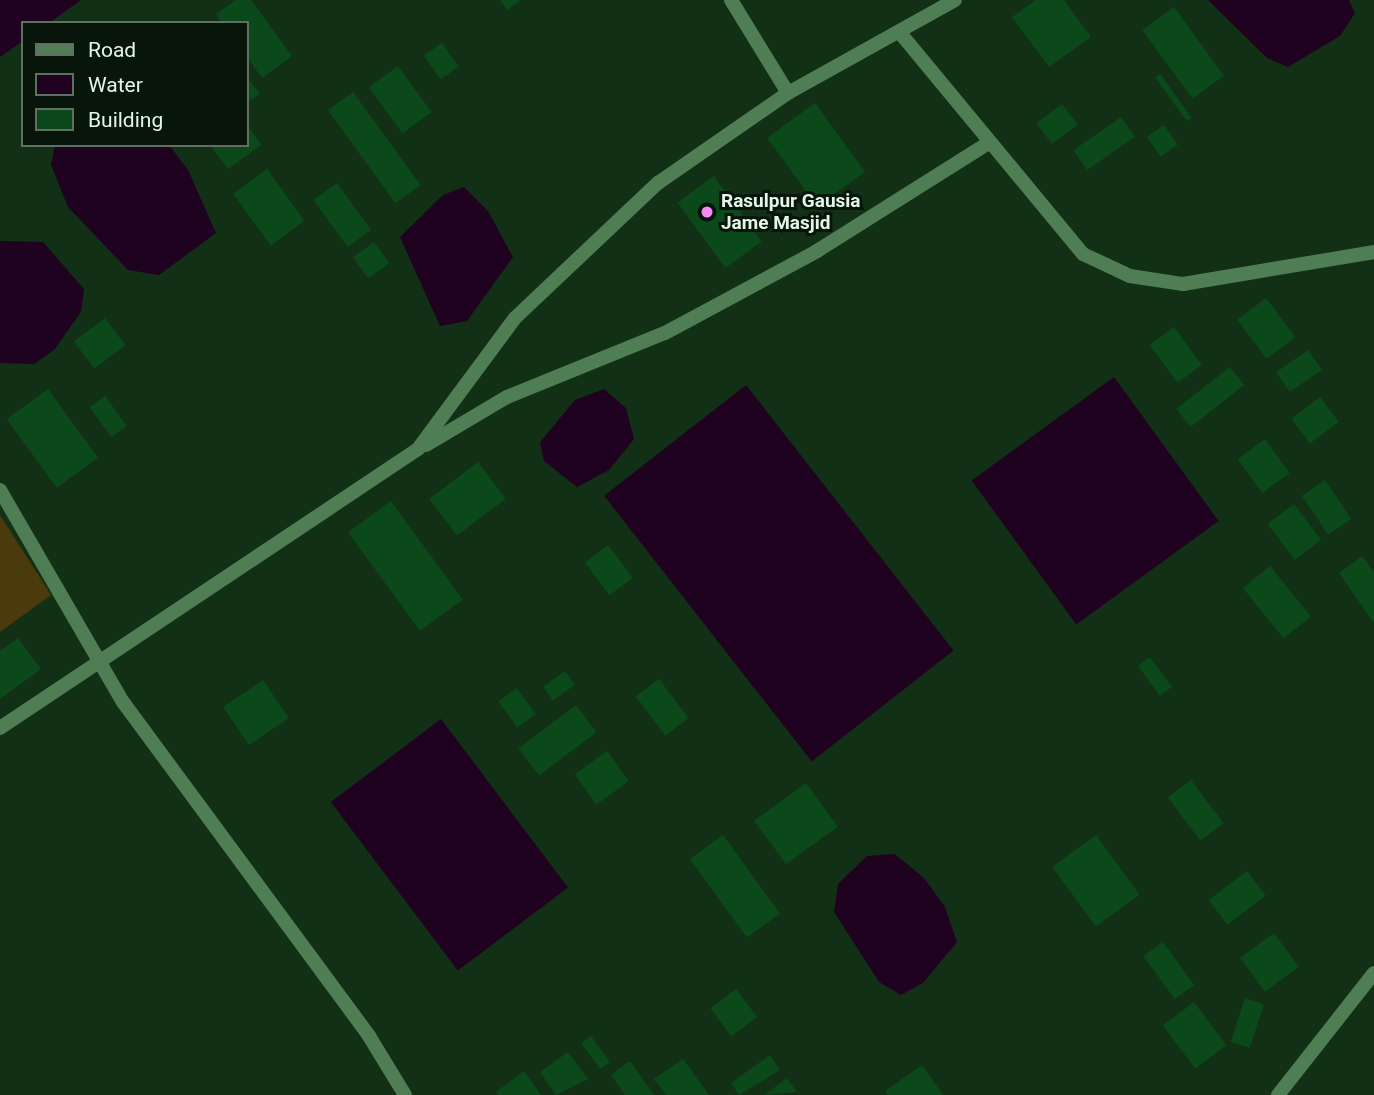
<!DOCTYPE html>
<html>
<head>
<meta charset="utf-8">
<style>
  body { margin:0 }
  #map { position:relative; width:1374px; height:1095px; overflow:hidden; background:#123016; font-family:Roboto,sans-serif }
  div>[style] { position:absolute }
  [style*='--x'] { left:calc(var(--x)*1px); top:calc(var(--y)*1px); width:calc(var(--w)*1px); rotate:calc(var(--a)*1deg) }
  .green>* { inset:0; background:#4b3a0c }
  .water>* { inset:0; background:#1f0220; transform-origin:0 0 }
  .building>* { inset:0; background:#0b491a; transform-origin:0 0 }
  .minor>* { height:14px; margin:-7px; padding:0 7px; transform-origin:7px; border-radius:7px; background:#4f7d54 }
  .dots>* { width:19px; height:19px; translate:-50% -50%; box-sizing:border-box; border:4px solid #08150a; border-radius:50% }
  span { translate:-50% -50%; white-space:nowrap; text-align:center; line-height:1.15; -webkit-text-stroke:6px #08150a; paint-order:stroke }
  .poi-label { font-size:19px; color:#e4f6e5; font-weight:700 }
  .left { translate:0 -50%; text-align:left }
  .legend { position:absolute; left:21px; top:21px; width:228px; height:126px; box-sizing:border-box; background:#08150a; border:2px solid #606f62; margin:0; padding:9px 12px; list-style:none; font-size:21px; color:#e4f6e5 }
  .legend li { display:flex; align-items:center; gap:14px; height:35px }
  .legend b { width:35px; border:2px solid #606f62 }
</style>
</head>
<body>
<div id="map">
  <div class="green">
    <div style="clip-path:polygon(0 515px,51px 595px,0 632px)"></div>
  </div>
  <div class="water">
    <div style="clip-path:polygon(0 0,81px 0,49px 23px,23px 23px,23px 41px,0 57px)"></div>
    <div style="clip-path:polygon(1208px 0,1349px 0,1355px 13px,1340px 36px,1288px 67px,1267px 58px)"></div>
    <div style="clip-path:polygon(55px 145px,169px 145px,188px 170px,216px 233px,159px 275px,128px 270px,68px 207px,51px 165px)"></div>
    <div style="clip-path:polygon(464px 187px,488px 211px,513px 257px,467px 321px,440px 326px,400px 237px,443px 195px)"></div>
    <div style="clip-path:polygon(0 241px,43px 242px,84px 289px,81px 312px,54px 350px,34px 364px,0 363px)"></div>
    <div style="left:1114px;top:377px;width:178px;height:176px;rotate:54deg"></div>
    <div style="left:746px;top:385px;width:337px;height:180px;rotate:52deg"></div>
    <div style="clip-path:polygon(604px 389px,626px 408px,634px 439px,609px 470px,577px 487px,544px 461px,540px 442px,575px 400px)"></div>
    <div style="left:441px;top:719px;width:211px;height:138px;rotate:53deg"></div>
    <div style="clip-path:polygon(895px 854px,924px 878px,945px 907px,957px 942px,923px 983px,901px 995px,879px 982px,834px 912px,838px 884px,867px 856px)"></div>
  </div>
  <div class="building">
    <div style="clip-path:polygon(236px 0,251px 0,292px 56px,262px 78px,247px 57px,247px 23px,222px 23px,216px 14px)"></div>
    <div style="clip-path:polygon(500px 0,521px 0,507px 10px)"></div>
    <div style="clip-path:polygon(1036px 0,1064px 0,1091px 37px,1049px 67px,1012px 17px)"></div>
    <div style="left:1174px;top:7px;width:85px;height:39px;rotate:54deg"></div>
    <div style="left:442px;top:43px;width:29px;height:22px;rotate:55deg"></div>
    <div style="left:398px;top:66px;width:57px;height:36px;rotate:54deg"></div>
    <div style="left:1160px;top:74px;width:54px;height:6px;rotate:54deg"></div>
    <div style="clip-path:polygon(248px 79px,260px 94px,247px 103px,247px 80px)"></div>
    <div style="left:353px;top:92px;width:115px;height:31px;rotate:54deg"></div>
    <div style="left:815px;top:103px;width:85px;height:59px;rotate:54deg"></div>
    <div style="left:1062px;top:104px;width:26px;height:32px;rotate:53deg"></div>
    <div style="left:1121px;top:117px;width:24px;height:58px;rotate:55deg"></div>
    <div style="clip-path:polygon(247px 125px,261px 145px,228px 169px,210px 145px,247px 145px)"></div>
    <div style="left:1164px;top:125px;width:24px;height:21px;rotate:55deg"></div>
    <div style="left:267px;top:169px;width:64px;height:42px;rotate:54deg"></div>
    <div style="left:714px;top:176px;width:81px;height:45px;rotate:54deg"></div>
    <div style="left:337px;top:183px;width:58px;height:29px;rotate:54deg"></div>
    <div style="left:374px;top:242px;width:26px;height:26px;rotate:54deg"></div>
    <div style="left:1266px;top:298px;width:49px;height:36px;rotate:53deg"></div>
    <div style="left:105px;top:318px;width:34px;height:39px;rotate:53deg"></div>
    <div style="left:1174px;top:327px;width:47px;height:30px;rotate:54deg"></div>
    <div style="left:1308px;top:350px;width:24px;height:39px;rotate:55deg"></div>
    <div style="left:1230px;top:367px;width:23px;height:68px;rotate:52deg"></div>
    <div style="left:48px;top:389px;width:85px;height:51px;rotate:54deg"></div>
    <div style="left:105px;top:396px;width:37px;height:19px;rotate:54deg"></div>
    <div style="left:1320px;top:397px;width:31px;height:36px;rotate:53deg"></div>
    <div style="left:1265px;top:439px;width:42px;height:34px;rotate:54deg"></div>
    <div style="left:478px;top:462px;width:46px;height:61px;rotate:53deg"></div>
    <div style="left:1325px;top:480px;width:47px;height:28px;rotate:56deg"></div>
    <div style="left:391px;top:501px;width:122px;height:53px;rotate:54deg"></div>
    <div style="left:1294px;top:504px;width:45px;height:33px;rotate:53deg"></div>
    <div style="left:608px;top:545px;width:41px;height:29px;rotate:53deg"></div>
    <div style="clip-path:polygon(1362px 556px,1374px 572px,1374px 623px,1339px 573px)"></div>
    <div style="left:1270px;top:566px;width:65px;height:35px;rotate:51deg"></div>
    <div style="clip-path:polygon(18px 638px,41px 669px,0 699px,0 651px)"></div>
    <div style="left:1150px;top:657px;width:37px;height:15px;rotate:54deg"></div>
    <div style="left:565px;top:671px;width:17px;height:27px;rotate:54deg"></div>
    <div style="left:659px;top:679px;width:49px;height:29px;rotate:53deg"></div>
    <div style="left:263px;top:680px;width:46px;height:48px;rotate:56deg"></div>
    <div style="left:517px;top:688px;width:32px;height:23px;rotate:54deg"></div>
    <div style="left:576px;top:705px;width:34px;height:72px;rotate:53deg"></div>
    <div style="left:607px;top:751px;width:37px;height:40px;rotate:54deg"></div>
    <div style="left:1191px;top:780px;width:54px;height:29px;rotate:53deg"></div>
    <div style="left:806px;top:783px;width:54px;height:64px;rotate:54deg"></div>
    <div style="left:723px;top:835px;width:97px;height:41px;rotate:54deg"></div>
    <div style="left:1096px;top:835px;width:74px;height:54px;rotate:54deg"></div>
    <div style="left:1247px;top:871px;width:31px;height:48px;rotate:53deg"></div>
    <div style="left:1274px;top:933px;width:42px;height:42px;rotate:54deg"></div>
    <div style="left:1163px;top:942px;width:53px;height:24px;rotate:54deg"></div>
    <div style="left:736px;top:989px;width:35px;height:32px;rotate:53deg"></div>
    <div style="left:1245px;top:998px;width:20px;height:46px;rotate:18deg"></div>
    <div style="left:1194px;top:1002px;width:54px;height:39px;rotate:53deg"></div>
    <div style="left:591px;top:1036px;width:32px;height:12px;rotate:54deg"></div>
    <div style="clip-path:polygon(568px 1052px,588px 1079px,556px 1095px,540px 1072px)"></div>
    <div style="clip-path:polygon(770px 1055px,780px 1070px,739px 1095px,731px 1083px)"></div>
    <div style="clip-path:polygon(683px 1059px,709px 1095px,666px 1095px,654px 1079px)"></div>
    <div style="clip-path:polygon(630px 1061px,654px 1095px,625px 1095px,611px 1075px)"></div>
    <div style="clip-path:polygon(922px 1065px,943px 1095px,888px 1095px,885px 1091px)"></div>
    <div style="clip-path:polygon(524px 1071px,541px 1095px,498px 1095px,496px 1092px)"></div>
    <div style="clip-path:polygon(787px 1078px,797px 1092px,764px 1095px)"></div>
  </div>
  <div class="minor">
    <div style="--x:731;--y:0;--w:109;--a:58.5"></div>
    <div style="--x:901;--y:34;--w:286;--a:50.4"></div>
    <div style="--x:1083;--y:254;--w:52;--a:25.1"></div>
    <div style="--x:1130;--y:276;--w:54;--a:8.6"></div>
    <div style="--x:1183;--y:284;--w:194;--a:-9.5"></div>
    <div style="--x:426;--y:445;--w:94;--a:-30.7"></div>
    <div style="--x:507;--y:397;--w:170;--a:-22.1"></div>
    <div style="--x:665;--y:333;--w:173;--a:-28.3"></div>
    <div style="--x:817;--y:251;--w:204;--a:-32.2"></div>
    <div style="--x:0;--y:490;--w:245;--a:59.9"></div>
    <div style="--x:123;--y:702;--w:415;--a:53.6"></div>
    <div style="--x:369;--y:1036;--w:69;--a:58.6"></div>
    <div style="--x:0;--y:728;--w:503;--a:-33.72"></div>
    <div style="--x:418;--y:449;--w:163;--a:-53.5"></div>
    <div style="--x:515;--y:318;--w:197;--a:-43.4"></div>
    <div style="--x:658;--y:183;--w:158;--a:-34.7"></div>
    <div style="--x:788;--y:93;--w:191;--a:-29.1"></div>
    <div style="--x:1278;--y:1095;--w:155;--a:-51.8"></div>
  </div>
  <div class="dots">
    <div style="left:707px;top:212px;background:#f28af2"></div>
  </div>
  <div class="poi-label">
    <span class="left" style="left:721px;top:212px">Rasulpur Gausia<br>Jame Masjid</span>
  </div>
  <ul class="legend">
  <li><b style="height:9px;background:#4f7d54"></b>Road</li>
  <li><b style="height:19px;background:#1f0220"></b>Water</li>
  <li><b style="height:19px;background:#0b491a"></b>Building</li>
  </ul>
</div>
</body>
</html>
